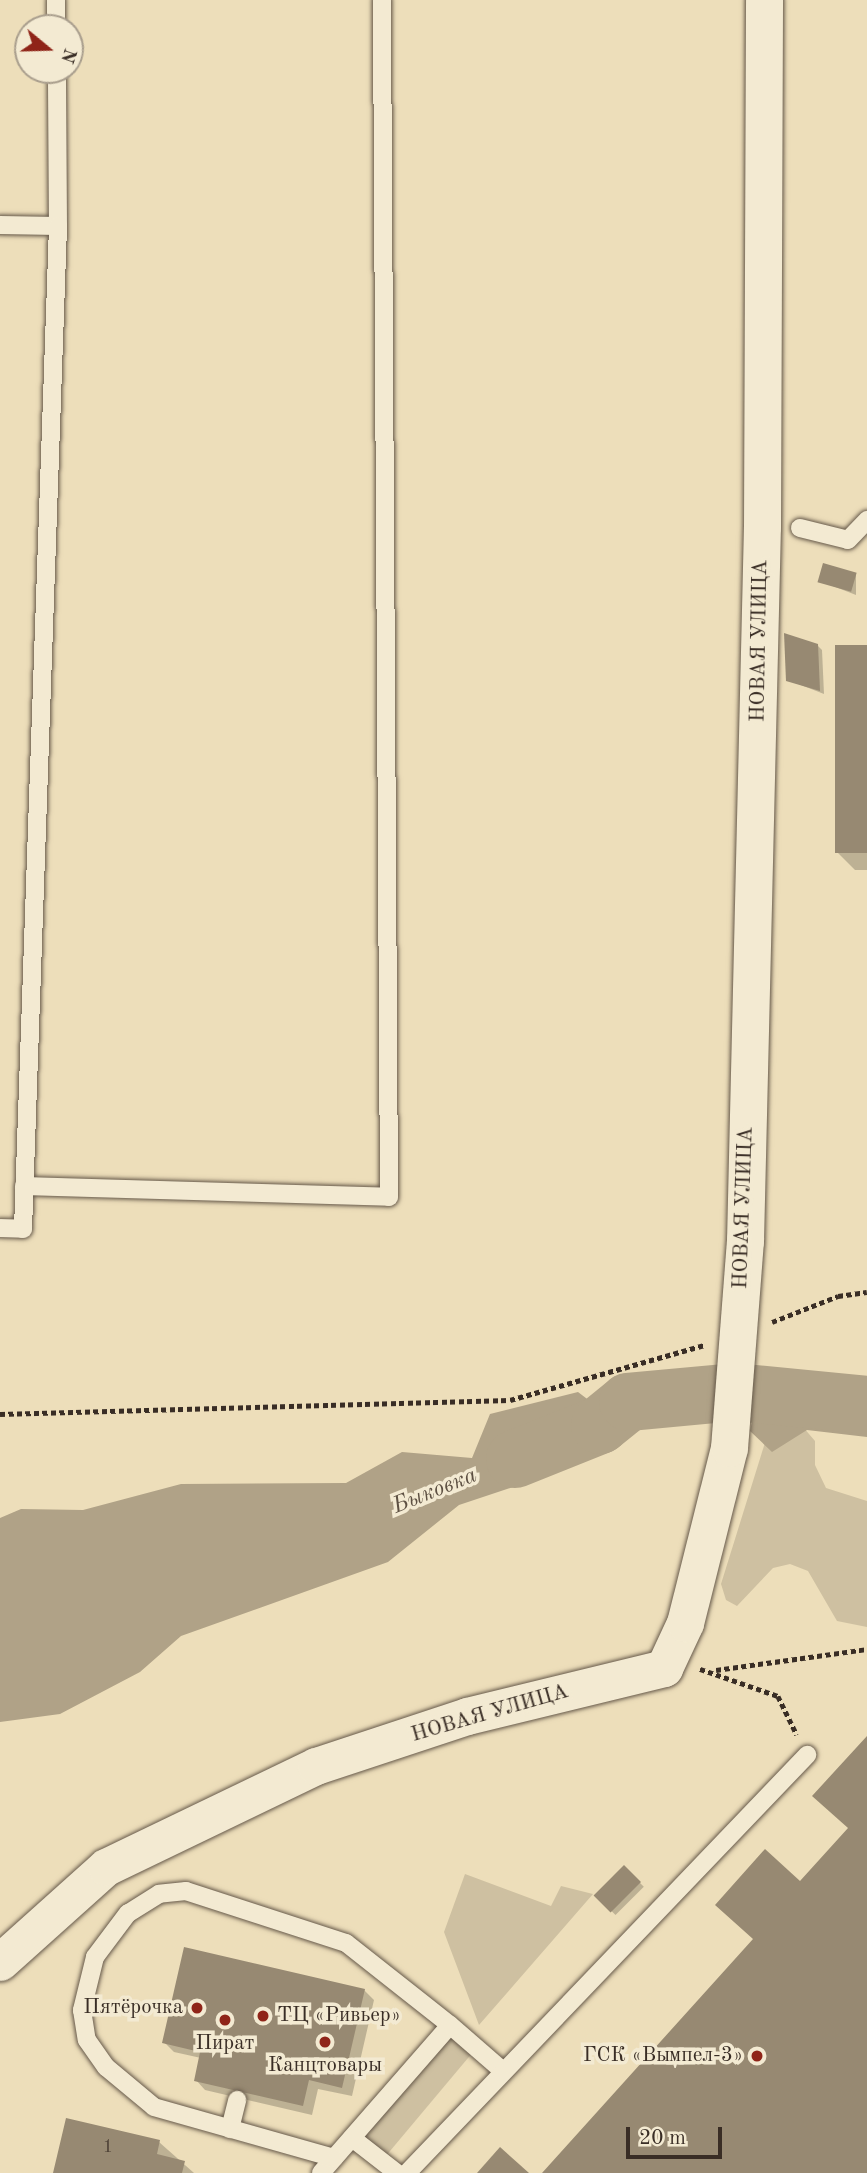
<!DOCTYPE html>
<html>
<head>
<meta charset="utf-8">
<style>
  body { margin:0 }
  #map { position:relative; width:867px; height:2173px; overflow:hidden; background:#eddeba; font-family:"Old Standard TT",serif }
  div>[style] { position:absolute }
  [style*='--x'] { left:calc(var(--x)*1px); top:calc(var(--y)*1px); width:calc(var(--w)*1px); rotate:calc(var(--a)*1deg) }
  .green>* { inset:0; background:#cec0a1; transform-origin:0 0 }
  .water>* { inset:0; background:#b0a287 }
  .shadow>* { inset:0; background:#0003; transform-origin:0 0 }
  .river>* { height:58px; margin:-29px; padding:0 29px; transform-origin:29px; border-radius:29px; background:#b0a287 }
  .building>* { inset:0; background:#978972; transform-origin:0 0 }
  .path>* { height:4.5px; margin-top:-2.25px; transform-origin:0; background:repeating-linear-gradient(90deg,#392d25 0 5px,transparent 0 8.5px) }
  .roads { filter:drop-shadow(0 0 2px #66594a) drop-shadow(0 0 2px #66594a) }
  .lane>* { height:18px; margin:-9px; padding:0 9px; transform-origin:9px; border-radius:9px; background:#f3ead2 }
  .street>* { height:37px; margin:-18.5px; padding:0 18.5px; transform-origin:18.5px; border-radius:18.5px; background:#f3ead2 }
  .dots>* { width:19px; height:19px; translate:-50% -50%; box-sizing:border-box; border:4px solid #f3ead2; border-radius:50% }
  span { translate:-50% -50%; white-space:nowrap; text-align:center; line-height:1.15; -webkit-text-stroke:7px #f3ead2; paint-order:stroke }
  .number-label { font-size:18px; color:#504438 }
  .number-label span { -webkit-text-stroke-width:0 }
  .street-label { font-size:21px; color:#392d25 }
  .poi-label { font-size:21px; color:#392d25 }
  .right { translate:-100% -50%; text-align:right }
  .left { translate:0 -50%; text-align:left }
  .water-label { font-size:23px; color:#5d5042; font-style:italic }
  .north { position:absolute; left:14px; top:14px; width:70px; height:70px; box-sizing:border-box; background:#f3ead2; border:2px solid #a99e8d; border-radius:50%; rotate:109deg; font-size:19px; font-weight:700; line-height:28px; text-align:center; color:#392d25 }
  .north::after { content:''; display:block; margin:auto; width:24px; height:32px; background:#8f2418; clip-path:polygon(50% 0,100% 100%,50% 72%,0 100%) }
  .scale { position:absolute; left:626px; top:2127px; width:96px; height:32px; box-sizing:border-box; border:4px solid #392d25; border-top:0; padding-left:9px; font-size:21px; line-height:24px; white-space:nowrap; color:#392d25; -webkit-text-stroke:5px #f3ead2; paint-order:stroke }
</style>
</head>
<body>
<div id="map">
  <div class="green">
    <div style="clip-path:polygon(803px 1427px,815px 1441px,815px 1465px,826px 1488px,867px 1501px,867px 1627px,837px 1621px,808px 1571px,790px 1564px,773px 1568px,737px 1606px,726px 1600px,721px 1584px,768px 1433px)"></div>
    <div style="clip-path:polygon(465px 1874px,551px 1906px,561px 1886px,593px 1894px,479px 2025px,444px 1932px)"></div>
    <div style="left:450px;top:2025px;width:35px;height:150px;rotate:40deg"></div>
  </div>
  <div class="water">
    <div style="clip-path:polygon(578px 1392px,599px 1408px,577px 1448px,516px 1486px,459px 1505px,388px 1562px,181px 1636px,140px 1672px,60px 1714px,0 1722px,0 1518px,21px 1509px,83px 1510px,181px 1484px,346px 1483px,402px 1452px,472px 1458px,490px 1414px)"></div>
    <div style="clip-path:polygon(770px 1401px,867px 1418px,867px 1437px,807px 1430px,772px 1452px,750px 1431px,755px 1407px)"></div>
  </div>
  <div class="shadow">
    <div style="clip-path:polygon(856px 574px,856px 595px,820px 581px)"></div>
    <div style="clip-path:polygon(817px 645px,822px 650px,824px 694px,788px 680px)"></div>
    <div style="clip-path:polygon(867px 647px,867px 870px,855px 870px,837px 852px)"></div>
    <div style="left:624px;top:1867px;width:28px;height:40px;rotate:45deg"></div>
    <div style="clip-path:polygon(364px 1990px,374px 2000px,352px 2096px,318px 2089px,312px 2115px,205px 2090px,196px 2080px,201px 2058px,174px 2052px,164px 2042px)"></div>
    <div style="clip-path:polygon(159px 2142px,194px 2173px,54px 2173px)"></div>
  </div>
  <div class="river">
    <div style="--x:515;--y:1459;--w:92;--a:-21.8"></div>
    <div style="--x:600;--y:1425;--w:36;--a:-39"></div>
    <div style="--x:628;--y:1402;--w:107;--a:-5.3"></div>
    <div style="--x:735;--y:1392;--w:133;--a:5.6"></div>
  </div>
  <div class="building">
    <div style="left:823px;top:563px;width:35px;height:20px;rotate:16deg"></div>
    <div style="clip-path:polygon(784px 633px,818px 644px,820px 691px,786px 681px)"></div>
    <div style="left:867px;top:645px;width:208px;height:32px;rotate:90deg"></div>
    <div style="clip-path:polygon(867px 1736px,867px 2173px,542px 2173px,753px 1939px,715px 1905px,765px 1849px,800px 1881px,848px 1828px,812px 1796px)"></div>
    <div style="left:624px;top:1865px;width:24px;height:43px;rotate:45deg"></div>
    <div style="clip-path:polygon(184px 1947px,365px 1989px,342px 2088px,309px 2080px,303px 2106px,194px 2081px,200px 2052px,162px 2043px)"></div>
    <div style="clip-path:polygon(66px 2118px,160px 2140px,157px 2154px,185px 2161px,182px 2173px,53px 2173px)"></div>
    <div style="clip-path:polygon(500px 2147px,529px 2173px,477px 2173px)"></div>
  </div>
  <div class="path">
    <div style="--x:772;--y:1322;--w:71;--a:-21.5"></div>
    <div style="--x:838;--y:1296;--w:29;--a:-8"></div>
    <div style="--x:0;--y:1414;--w:510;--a:-1.57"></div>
    <div style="--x:510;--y:1400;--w:202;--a:-15.8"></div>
    <div style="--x:700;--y:1669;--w:83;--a:19.1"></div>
    <div style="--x:778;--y:1696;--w:43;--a:64"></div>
    <div style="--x:716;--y:1670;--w:152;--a:-7.9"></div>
  </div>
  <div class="roads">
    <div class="lane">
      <div style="--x:56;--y:0;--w:28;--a:90"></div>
      <div style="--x:0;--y:225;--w:58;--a:1"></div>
      <div style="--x:58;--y:226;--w:156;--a:-90.4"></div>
      <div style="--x:800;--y:528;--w:49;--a:14"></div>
      <div style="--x:848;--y:540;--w:28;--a:-46"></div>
      <div style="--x:24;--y:1186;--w:365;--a:1.7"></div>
      <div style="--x:389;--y:1197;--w:1197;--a:-90.34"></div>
      <div style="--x:0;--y:1228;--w:23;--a:2"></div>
      <div style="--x:23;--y:1229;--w:1004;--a:-88"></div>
      <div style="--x:450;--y:2025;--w:70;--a:41"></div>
      <div style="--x:230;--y:2129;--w:30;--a:-76"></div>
      <div style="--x:352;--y:2138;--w:57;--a:37.9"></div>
      <div style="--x:321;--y:2173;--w:196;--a:-48.9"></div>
      <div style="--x:450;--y:2025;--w:132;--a:-141.7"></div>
      <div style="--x:346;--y:1943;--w:168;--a:-162"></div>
      <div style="--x:186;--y:1891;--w:27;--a:174"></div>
      <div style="--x:159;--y:1894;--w:36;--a:148"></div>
      <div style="--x:128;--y:1913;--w:55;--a:126.9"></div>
      <div style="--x:95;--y:1957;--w:55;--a:103.8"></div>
      <div style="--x:82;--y:2010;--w:30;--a:81"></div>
      <div style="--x:87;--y:2040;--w:33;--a:55"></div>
      <div style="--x:106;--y:2067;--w:62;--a:39.8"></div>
      <div style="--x:154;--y:2107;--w:187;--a:15.8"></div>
      <div style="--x:407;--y:2173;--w:579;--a:-46.26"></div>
    </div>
    <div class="street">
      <div style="--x:0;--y:1962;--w:142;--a:-41.9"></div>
      <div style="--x:106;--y:1867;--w:233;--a:-25.7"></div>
      <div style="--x:316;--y:1766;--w:159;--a:-18.3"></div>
      <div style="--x:467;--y:1716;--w:203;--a:-13.7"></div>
      <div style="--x:664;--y:1668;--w:50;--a:-65"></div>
      <div style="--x:685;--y:1623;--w:180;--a:-75.9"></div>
      <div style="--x:729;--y:1448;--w:208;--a:-85.6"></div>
      <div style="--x:745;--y:1241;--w:714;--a:-88.64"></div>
      <div style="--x:762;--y:527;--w:527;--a:-89.78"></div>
    </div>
  </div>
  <div class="dots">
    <div style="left:197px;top:2008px;background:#8f2418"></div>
    <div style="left:263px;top:2016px;background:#8f2418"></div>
    <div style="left:225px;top:2020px;background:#8f2418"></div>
    <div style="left:325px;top:2042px;background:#8f2418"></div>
    <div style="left:757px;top:2056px;background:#8f2418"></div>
  </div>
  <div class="number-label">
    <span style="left:108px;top:2147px">1</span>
  </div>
  <div class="street-label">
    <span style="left:760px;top:641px;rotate:-89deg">НОВАЯ УЛИЦА</span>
    <span style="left:744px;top:1208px;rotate:-88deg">НОВАЯ УЛИЦА</span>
    <span style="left:490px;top:1714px;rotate:-16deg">НОВАЯ УЛИЦА</span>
  </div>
  <div class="poi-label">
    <span class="right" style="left:183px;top:2008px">Пятёрочка</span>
    <span class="left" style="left:277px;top:2016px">ТЦ «Ривьер»</span>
    <span style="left:225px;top:2044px">Пират</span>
    <span class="right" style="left:743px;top:2056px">ГСК «Вымпел-3»</span>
    <span style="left:325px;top:2066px">Канцтовары</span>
  </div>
  <div class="water-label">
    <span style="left:435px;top:1491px;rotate:-22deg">Быковка</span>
  </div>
  <div class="north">N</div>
  <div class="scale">20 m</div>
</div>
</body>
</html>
